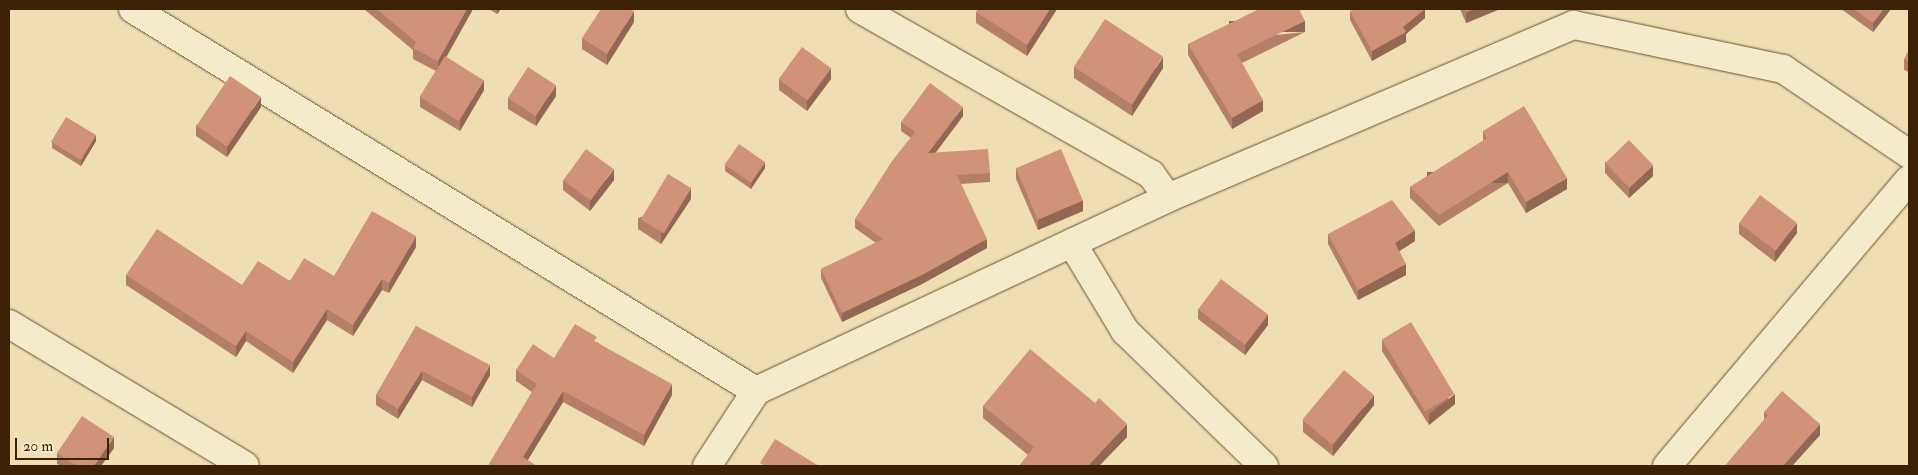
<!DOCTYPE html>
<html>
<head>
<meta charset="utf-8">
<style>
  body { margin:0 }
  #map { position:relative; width:1918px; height:475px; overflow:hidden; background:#eedeb1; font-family:"IM FELL Double Pica",serif }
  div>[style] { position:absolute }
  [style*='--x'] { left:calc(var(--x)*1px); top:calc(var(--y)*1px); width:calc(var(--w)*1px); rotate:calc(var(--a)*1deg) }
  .roads { filter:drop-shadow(0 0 1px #685030) drop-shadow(0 0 1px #685030) }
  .minor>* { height:28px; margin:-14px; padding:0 14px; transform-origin:14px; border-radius:14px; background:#f4eacc }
  .wall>* { inset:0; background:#b47e67 }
  .shaded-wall>* { inset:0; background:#926754; transform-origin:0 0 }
  .building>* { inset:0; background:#d19378; transform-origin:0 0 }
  span { translate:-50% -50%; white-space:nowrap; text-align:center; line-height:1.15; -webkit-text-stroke:4.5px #f4eacc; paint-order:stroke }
  .frame { position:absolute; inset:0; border:10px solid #3b2105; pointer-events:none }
  .scale { position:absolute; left:15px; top:438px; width:94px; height:22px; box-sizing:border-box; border:2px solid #3b2105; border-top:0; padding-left:6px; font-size:15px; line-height:18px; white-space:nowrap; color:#3b2105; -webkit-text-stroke:4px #f4eacc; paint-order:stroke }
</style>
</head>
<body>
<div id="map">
  <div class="roads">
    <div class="minor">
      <div style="--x:133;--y:9;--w:731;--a:31.52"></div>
      <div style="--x:860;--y:9;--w:335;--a:29.6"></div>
      <div style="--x:1151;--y:174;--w:29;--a:55"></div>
      <div style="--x:1072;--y:243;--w:103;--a:58.9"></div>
      <div style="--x:1125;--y:331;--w:194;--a:44.2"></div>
      <div style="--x:9;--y:324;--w:275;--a:31"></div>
      <div style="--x:707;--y:466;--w:90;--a:-56.8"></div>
      <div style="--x:756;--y:391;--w:455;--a:-25.1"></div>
      <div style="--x:1168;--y:198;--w:441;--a:-23.1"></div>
      <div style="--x:1574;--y:25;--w:214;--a:11.9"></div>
      <div style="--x:1783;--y:69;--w:152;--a:34"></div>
      <div style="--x:1667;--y:466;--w:375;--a:-49.8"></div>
    </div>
  </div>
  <div class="wall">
    <div style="clip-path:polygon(364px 9px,473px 9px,446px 57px,484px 90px,460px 131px,420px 107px,420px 97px,436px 71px,413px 59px,413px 50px)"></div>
    <div style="clip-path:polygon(489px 9px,501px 9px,497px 14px)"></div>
    <div style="clip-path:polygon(979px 9px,1057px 9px,1027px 56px,976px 23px,976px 12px)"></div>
    <div style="clip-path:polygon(1425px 9px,1425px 18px,1406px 34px,1406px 42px,1372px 61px,1350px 20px,1350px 11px)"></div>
    <div style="clip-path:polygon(1460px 9px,1500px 9px,1466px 23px)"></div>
    <div style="clip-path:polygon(1841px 9px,1891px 9px,1873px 32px)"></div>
    <div style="clip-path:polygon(634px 22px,607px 65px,582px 49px,582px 38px)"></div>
    <div style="clip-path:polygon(1305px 32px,1242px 63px,1263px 111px,1232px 129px,1188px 55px,1188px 44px)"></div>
    <div style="clip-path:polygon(1909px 50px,1909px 72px,1904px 70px,1904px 59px)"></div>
    <div style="clip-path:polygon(1074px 67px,1163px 68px,1132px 116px,1074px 78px)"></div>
    <div style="clip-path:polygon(831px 79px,807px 111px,779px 90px,779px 80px)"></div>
    <div style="clip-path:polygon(556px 96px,536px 126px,508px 109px,508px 98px)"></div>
    <div style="clip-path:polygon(261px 107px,227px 157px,196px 136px,196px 125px)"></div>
    <div style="clip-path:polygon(963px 116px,935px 153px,990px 173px,990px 182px,961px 184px,987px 248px,922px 284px,842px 322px,821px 278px,821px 269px,876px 243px,855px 228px,855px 219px,911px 138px,901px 131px,901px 122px)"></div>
    <div style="clip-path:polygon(1483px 131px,1567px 189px,1526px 213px,1508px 183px,1439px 226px,1410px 198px,1410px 187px,1483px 141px)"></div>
    <div style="clip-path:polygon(96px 141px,81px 166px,52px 148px,52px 142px)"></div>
    <div style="clip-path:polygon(1605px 162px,1653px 176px,1629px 198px,1605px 173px)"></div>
    <div style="clip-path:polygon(725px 165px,765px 168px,751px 189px,725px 171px)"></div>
    <div style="clip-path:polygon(1016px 168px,1083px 211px,1038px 230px,1016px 179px)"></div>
    <div style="clip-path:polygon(563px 180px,614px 180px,590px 211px,563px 190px)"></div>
    <div style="clip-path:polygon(691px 199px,661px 244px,638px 229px,638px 218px)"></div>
    <div style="clip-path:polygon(1739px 223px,1797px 233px,1775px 262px,1739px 234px)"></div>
    <div style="clip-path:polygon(1328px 234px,1415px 241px,1399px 251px,1406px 275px,1358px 300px,1328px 244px)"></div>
    <div style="clip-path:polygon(416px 247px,389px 293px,382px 290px,353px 336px,327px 320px,293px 373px,246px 341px,236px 357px,126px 285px,126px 275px,242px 285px,334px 276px)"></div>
    <div style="clip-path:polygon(1198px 309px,1268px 325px,1245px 355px,1198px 319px)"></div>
    <div style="clip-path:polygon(416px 326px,490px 375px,472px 407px,422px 380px,398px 419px,376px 405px,376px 395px)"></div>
    <div style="clip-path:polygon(1382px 340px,1455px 404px,1429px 425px,1382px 351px)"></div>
    <div style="clip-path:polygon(597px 342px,672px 395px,644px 446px,563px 402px,528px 460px,488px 466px,532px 392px,516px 381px,516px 370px,554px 358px)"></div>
    <div style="clip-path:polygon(1374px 405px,1333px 456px,1303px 432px,1303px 421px)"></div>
    <div style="clip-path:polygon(983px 406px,1127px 437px,1099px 466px,1019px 466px,1028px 455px,983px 418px)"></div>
    <div style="clip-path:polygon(1764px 412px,1820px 435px,1792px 466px,1725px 466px,1764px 420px)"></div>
    <div style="clip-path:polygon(114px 448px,101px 466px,61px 466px,57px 464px,57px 453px)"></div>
  </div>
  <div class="shaded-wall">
    <div style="clip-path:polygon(467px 9px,473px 9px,438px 72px,438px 61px)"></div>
    <div style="clip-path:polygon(497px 9px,501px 9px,497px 14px)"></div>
    <div style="clip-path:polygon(1050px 9px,1057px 9px,1027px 56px,1027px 45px)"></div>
    <div style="clip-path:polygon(1425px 9px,1425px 18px,1406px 34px,1406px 42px,1372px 61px,1372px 51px)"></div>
    <div style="clip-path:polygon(1475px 9px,1500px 9px,1466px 23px,1466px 12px)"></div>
    <div style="clip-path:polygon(1884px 9px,1891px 9px,1873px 32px,1873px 23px)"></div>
    <div style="clip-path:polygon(634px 11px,634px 22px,607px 65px,607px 54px)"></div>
    <div style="left:1305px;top:21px;width:11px;height:76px;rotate:90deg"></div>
    <div style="clip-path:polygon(1163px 57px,1163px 68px,1132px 116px,1132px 105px)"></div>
    <div style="clip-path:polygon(831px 68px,831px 79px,807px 111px,807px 100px)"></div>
    <div style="clip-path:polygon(484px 80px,484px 90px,460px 131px,460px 120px)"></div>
    <div style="clip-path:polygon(556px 85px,556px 96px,536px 126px,536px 116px)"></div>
    <div style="clip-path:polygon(261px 97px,261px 107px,227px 157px,227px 147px)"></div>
    <div style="clip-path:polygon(1263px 100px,1263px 111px,1232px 129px,1232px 118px)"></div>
    <div style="clip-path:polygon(963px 107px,963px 116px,928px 163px,928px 153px)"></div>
    <div style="clip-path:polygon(96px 135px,96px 141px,81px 166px,81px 160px)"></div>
    <div style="clip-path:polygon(765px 162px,765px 168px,751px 189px,751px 183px)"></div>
    <div style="clip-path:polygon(1653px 165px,1653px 176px,1629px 198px,1629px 188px)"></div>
    <div style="clip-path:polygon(614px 169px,614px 180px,590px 211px,590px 201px)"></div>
    <div style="left:1508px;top:172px;width:11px;height:81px;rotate:90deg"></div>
    <div style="clip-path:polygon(1567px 178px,1567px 189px,1526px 213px,1526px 202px)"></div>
    <div style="clip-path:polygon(691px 188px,691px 199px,661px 244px,661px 234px)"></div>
    <div style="clip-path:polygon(1083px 200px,1083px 211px,1038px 230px,1038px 220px)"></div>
    <div style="clip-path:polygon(1797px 223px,1797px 233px,1775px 262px,1775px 251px)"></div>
    <div style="clip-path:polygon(1415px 230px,1415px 241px,1395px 254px,1395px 243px)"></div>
    <div style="clip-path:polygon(416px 236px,416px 247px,389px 293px,389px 283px)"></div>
    <div style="clip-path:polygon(987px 239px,987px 248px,922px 284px,842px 322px,842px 313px)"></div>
    <div style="clip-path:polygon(1406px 264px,1406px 275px,1358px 300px,1358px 290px)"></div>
    <div style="clip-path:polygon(382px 279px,382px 290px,353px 336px,353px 325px)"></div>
    <div style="clip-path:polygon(327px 309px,327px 320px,293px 373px,293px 362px)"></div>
    <div style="clip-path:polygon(1268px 314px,1268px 325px,1245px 355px,1245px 344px)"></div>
    <div style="clip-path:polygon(246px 331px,246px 341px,236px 357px,236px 346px)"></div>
    <div style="clip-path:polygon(490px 365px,490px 375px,472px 407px,472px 397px)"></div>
    <div style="clip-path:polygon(422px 371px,422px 380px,398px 419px,398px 409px)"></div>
    <div style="clip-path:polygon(672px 384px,672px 395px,644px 446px,644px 435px)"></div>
    <div style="clip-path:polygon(563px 391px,563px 402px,524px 466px,523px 457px)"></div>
    <div style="clip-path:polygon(1455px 394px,1455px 404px,1429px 425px,1429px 414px)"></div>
    <div style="clip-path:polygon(1374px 395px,1374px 405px,1333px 456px,1333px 445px)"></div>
    <div style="clip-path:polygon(1127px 424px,1127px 437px,1099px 466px,1088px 466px)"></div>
    <div style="clip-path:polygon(1820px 424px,1820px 435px,1792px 466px,1783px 466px)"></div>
    <div style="clip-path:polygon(114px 437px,114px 448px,101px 466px,94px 466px)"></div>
  </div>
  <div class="building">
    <div style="clip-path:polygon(377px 9px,467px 9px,438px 61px,413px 48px,416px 42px)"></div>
    <div style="clip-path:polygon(601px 9px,630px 9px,634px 11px,607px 54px,582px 38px)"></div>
    <div style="clip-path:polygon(979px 9px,1050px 9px,1027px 45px,976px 12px)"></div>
    <div style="clip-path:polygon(1259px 9px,1299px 9px,1305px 21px,1237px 54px,1263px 100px,1232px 118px,1188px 44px)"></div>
    <div style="clip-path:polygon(1353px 9px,1425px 9px,1403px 27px,1406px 32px,1372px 51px,1350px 11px)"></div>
    <div style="clip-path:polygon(1465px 9px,1475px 9px,1466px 12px)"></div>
    <div style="clip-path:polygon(1854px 9px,1884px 9px,1873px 23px)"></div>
    <div style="left:1105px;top:19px;width:69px;height:57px;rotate:33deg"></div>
    <div style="left:802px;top:47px;width:36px;height:40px;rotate:36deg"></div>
    <div style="clip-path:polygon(1909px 50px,1909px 62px,1904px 59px)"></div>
    <div style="left:445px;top:56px;width:46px;height:48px;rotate:32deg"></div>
    <div style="left:528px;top:67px;width:33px;height:37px;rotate:33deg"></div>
    <div style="left:230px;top:76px;width:37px;height:60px;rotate:34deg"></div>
    <div style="clip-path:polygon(930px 83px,963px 107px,928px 153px,988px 149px,990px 173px,957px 175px,987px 239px,922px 275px,842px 313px,821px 269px,883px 239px,855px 219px,892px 161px,915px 132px,901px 122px)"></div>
    <div style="clip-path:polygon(1524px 106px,1567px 178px,1526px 202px,1508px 172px,1439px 215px,1410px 187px,1487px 138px,1483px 131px)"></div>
    <div style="left:66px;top:117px;width:35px;height:29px;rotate:31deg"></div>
    <div style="left:1629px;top:140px;width:35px;height:33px;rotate:46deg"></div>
    <div style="left:739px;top:144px;width:32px;height:25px;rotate:35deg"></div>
    <div style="left:586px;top:149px;width:34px;height:39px;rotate:36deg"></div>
    <div style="left:1061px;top:149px;width:56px;height:49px;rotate:67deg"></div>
    <div style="left:668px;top:174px;width:27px;height:53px;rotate:31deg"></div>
    <div style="left:1760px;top:195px;width:46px;height:35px;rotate:37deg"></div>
    <div style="clip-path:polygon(1392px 200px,1415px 230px,1395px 243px,1406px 264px,1358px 290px,1328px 234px)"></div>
    <div style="clip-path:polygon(372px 211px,416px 236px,389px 283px,382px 279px,353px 325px,327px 309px,293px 362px,246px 331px,236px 346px,126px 275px,157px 229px,242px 285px,258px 261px,290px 281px,304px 258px,334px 276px)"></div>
    <div style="left:1221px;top:279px;width:59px;height:38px;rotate:37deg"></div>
    <div style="left:1411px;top:322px;width:84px;height:34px;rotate:59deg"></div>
    <div style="clip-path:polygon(575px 324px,597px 337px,594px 341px,672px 384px,644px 435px,563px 391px,523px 457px,537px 466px,488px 466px,537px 384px,516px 370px,533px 344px,554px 358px)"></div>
    <div style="clip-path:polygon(416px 326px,490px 365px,472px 397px,422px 371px,398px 409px,376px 395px)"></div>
    <div style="clip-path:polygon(1030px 349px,1095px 403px,1099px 398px,1127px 424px,1088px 466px,1019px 466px,1034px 447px,983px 406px)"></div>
    <div style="left:1344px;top:370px;width:39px;height:65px;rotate:40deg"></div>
    <div style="clip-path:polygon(1782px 391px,1820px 424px,1783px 466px,1725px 466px,1768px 415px,1764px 412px)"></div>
    <div style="clip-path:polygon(82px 416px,114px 437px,94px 466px,77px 466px,57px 453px)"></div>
    <div style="clip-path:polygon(775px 439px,819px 466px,765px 466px,760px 463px)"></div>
  </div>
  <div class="frame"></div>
  <div class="scale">20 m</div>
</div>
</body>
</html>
